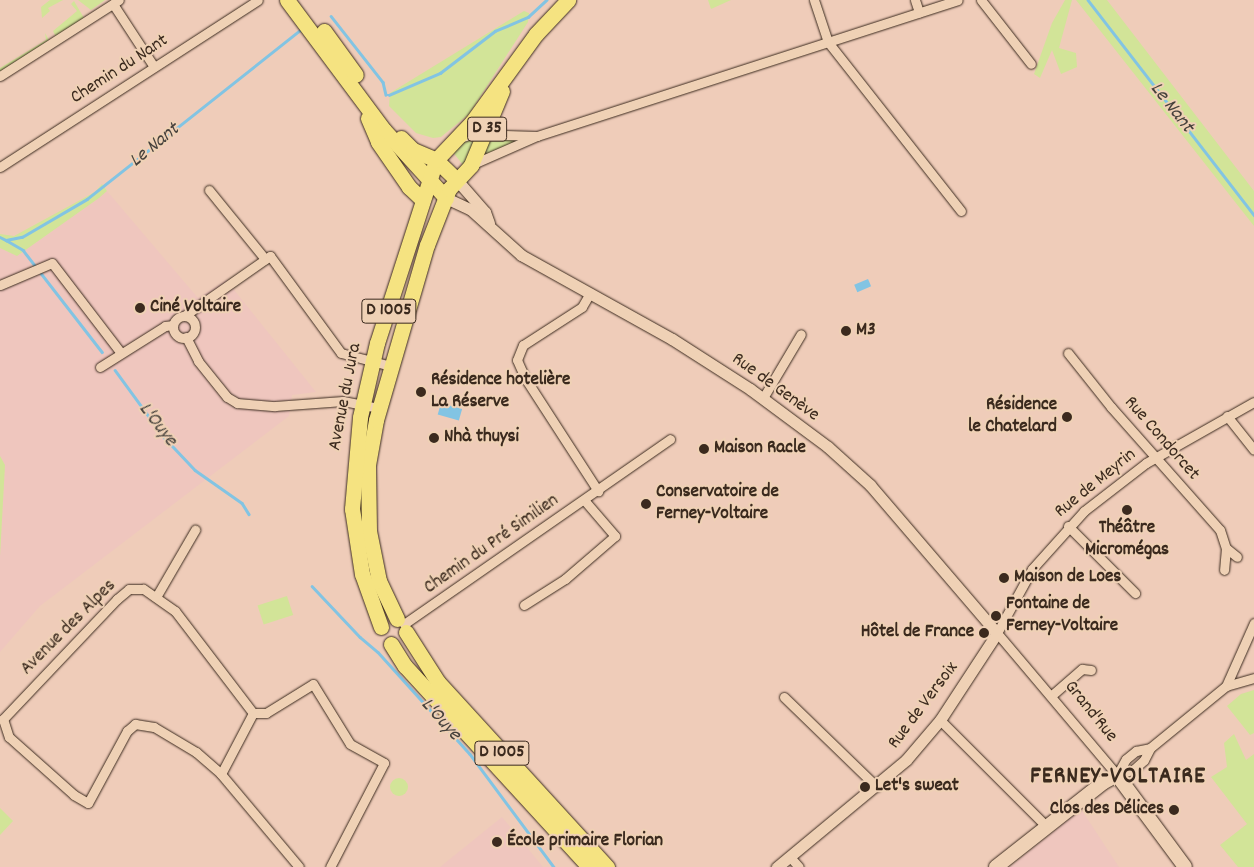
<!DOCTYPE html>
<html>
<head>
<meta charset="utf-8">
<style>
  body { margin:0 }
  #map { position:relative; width:1254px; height:867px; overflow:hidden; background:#efccb9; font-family:Dekko,sans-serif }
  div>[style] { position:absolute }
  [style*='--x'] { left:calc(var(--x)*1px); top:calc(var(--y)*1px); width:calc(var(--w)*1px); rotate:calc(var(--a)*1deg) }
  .built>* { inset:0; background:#efc6be }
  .green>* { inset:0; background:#d2e498; transform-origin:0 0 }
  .round { border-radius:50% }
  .water>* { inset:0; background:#82c4e3; transform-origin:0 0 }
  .stream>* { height:2.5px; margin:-1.25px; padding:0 1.25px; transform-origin:1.25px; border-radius:1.25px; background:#82c4e3 }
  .roads { filter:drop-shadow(0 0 1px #3b2a1e) drop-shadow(0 0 1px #3b2a1e) }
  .minor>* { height:9px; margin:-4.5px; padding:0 4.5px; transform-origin:4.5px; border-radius:4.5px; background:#efd1b5 }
  .minor>.ring { margin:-4.5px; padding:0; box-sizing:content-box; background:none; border:9px solid #efd1b5; border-radius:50% }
  .tertiary>* { height:11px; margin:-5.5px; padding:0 5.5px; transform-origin:5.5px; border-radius:5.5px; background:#efd1b5 }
  .secondary>* { height:14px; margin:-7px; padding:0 7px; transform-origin:7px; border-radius:7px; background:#efd1b5 }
  .primary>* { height:15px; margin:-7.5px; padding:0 7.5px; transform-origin:7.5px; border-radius:7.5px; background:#f5e381 }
  .dots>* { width:14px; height:14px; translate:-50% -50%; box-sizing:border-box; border:2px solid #efd1b5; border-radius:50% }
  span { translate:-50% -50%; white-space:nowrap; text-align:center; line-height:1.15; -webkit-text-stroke:4px #efd1b5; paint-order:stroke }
  .shield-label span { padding:1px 4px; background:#efd1b5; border:1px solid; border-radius:4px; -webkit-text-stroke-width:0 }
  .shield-label { font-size:18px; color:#3b2a1e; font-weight:700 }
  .street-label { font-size:19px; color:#3b2a1e }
  .poi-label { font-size:19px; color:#3b2a1e; font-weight:700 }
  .left { translate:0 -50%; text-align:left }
  .right { translate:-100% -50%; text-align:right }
  .water-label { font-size:20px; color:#46413c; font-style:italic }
  .district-label { font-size:24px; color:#3b2a1e; font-weight:700; letter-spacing:1px }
</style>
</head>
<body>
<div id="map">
  <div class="built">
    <div style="clip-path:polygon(107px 191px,198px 298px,226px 280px,316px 392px,292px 395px,289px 416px,40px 606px,0 652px,0 556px,5px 465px,0 456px,0 248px,17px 256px)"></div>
    <div style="clip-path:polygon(1081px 809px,1119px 867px,1010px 867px)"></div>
    <div style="clip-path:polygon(502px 817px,543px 867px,440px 867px)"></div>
  </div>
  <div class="green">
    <div style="clip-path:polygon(50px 0,63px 0,48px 8px,50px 11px,42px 18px,41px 7px)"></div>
    <div style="clip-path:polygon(78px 0,105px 0,91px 10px)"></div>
    <div style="clip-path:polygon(708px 0,731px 0,711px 9px)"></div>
    <div style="clip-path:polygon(1065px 0,1072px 0,1059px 48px,1076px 53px,1077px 67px,1061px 74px,1052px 50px,1040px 78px,1034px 74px,1052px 23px)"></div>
    <div style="clip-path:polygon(1076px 0,1107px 0,1254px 191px,1254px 226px)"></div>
    <div style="clip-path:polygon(74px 1px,84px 18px,56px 37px,53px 31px,77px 11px,71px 4px)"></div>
    <div style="clip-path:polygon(524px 11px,529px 13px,528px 22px,469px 114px,441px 137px,433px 138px,416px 133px,389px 106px,390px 93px)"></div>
    <div style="clip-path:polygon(45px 33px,49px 40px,0 72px,0 68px,46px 40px)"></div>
    <div style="clip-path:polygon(479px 138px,463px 165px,452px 151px,465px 141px)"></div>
    <div style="clip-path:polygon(488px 138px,509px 140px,518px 140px,480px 158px)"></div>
    <div style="clip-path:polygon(102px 184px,107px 191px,99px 198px,17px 256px,0 248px,0 234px,14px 236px,95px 192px)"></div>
    <div style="clip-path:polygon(0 456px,5px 465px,0 556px)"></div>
    <div style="left:287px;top:596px;width:20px;height:31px;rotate:72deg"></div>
    <div style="clip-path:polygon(1254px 690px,1254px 733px,1250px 735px,1227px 706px,1241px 694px)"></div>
    <div style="clip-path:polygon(1234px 734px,1246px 760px,1254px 754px,1254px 867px,1238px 867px,1220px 845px,1247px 824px,1211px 777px,1227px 767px,1224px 743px)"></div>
    <div class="round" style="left:390px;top:778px;width:18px;height:18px"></div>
    <div style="clip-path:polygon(0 808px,13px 821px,0 835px)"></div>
  </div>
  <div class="water">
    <div style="left:868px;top:279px;width:8px;height:15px;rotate:67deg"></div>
    <div style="left:441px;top:403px;width:22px;height:12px;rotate:16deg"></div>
  </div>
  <div class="stream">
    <div style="--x:1088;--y:0;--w:272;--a:52.3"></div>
    <div style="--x:331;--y:16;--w:84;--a:51.8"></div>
    <div style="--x:383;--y:82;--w:13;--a:77"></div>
    <div style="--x:386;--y:95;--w:3;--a:0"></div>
    <div style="--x:389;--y:95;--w:56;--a:-23.3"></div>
    <div style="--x:440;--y:73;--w:69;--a:-37.4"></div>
    <div style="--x:495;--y:31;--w:36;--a:-23"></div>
    <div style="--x:528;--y:17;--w:25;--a:-43"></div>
    <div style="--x:0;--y:237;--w:7;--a:27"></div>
    <div style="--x:6;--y:240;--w:16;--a:-11"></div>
    <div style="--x:22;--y:237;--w:75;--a:-30.3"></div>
    <div style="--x:87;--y:199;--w:272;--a:-38.4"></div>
    <div style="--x:6;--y:240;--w:20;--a:30"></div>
    <div style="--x:23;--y:250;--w:129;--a:52.2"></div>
    <div style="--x:115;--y:370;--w:83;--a:53.8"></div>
    <div style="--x:164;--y:437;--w:45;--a:46.8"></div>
    <div style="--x:195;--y:470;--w:57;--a:35.1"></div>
    <div style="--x:242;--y:503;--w:13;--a:58"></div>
    <div style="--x:312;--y:586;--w:70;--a:46.7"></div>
    <div style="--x:360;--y:637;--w:23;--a:40"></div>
    <div style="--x:378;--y:652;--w:137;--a:48"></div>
    <div style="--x:470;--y:754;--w:141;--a:53.4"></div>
  </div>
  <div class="roads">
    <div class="minor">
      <div style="--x:814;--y:0;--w:44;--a:71.6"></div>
      <div style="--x:828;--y:42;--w:215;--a:51.8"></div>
      <div style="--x:915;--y:0;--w:13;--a:72"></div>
      <div style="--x:981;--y:0;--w:81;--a:52"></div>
      <div style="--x:113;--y:4;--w:75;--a:56.9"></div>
      <div style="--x:0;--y:76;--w:141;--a:-32.6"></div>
      <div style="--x:537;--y:136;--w:442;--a:-17.9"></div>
      <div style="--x:459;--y:138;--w:15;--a:-16"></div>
      <div style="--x:473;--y:134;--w:64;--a:1.8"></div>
      <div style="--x:537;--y:136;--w:72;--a:156.3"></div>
      <div style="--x:0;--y:167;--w:307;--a:-32.9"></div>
      <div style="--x:209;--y:190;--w:89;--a:50.9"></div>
      <div style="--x:0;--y:285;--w:56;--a:-22.9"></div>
      <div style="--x:52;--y:263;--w:113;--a:52.5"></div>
      <div style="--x:590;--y:293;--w:16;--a:120"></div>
      <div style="--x:582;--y:307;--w:70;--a:147.2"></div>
      <div style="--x:523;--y:345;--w:16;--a:112"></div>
      <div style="--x:517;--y:360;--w:20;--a:66"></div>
      <div style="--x:525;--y:378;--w:135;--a:57.1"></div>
      <div class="ring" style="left:173px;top:316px;width:13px;height:13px"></div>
      <div style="--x:184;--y:316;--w:105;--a:-34.9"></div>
      <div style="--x:270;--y:256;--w:120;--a:53.8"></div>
      <div style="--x:341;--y:353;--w:52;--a:14.6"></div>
      <div style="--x:186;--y:337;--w:27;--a:63"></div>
      <div style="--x:198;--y:361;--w:46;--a:51.1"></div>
      <div style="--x:227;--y:397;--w:12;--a:31"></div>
      <div style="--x:237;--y:403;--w:38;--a:5"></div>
      <div style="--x:275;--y:406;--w:68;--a:-4.2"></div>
      <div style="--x:343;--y:401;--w:37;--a:11"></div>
      <div style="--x:1068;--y:353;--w:69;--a:51.5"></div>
      <div style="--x:1111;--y:407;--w:164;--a:48.5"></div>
      <div style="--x:1220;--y:530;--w:19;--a:72"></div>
      <div style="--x:1226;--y:548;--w:22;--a:95"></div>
      <div style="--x:100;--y:367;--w:77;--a:-32.2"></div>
      <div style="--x:165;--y:326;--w:8;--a:-7"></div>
      <div style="--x:763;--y:398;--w:74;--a:-59.3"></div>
      <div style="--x:1227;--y:416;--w:43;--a:51.5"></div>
      <div style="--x:1068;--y:526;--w:95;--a:45"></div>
      <div style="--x:1226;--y:548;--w:14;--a:39"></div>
      <div style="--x:156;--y:597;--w:78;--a:-59.8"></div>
      <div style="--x:524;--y:605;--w:49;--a:-32.4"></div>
      <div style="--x:565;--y:579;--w:66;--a:-40.7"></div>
      <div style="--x:615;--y:536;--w:46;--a:-130.6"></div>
      <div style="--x:404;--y:624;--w:324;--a:-34.8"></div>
      <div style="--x:1226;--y:686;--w:69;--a:-66"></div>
      <div style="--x:1052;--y:695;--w:40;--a:-41"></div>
      <div style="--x:1082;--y:669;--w:9;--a:6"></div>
      <div style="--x:784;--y:697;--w:129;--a:44.1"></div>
      <div style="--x:253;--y:713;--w:13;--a:0"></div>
      <div style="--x:266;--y:713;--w:55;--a:-31.7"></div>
      <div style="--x:313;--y:684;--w:70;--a:58.3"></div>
      <div style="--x:350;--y:744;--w:39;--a:29"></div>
      <div style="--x:384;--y:763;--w:117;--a:117.4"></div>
      <div style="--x:940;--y:720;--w:151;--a:45"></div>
      <div style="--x:221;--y:774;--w:69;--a:-62.3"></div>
      <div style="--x:253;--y:713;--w:128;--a:-127.4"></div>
      <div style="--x:175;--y:611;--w:39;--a:-145"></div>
      <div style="--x:143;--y:589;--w:14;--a:180"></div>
      <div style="--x:129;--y:589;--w:16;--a:140"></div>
      <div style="--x:117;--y:599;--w:166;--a:133.5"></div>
      <div style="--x:3;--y:719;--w:19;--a:72"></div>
      <div style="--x:9;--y:737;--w:87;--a:41.7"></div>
      <div style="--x:74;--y:795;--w:16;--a:30"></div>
      <div style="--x:88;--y:803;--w:82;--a:-61.6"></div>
      <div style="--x:127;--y:731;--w:11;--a:-41"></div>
      <div style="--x:135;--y:724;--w:19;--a:9"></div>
      <div style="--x:154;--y:727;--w:49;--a:30.8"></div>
      <div style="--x:196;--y:752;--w:33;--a:41"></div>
      <div style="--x:221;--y:774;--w:121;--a:50"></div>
      <div style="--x:1117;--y:775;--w:186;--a:-130.2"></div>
      <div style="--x:997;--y:633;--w:73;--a:-61.3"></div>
      <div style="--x:1032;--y:569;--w:78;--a:-48.1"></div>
      <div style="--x:1084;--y:511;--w:78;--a:-37.7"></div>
      <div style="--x:1146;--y:463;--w:124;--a:-29.5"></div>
      <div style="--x:1117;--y:775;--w:18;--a:-61"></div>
      <div style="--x:1126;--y:759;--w:13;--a:-39"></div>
      <div style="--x:1136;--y:751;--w:14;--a:-12"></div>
      <div style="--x:1150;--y:748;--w:98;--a:-39.2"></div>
      <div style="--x:1226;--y:686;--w:29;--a:-16"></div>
      <div style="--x:1117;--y:775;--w:18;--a:-19"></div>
      <div style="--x:1134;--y:769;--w:13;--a:-42"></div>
      <div style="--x:1144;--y:760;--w:13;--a:-63"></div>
      <div style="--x:790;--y:857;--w:13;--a:48"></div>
    </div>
    <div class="tertiary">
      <div style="--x:456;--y:179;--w:44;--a:48.7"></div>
      <div style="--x:485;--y:212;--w:12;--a:70"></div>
      <div style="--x:446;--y:198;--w:26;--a:25"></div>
      <div style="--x:470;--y:209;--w:69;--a:42"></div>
      <div style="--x:521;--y:255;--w:173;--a:29.1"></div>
      <div style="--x:672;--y:339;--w:93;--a:32.7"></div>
      <div style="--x:750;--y:389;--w:97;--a:36.6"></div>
      <div style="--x:828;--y:447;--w:57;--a:42.1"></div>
      <div style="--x:870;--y:485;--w:195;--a:49.4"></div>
      <div style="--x:997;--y:633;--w:104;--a:123.2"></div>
      <div style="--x:940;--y:720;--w:52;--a:130.4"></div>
      <div style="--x:906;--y:760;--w:168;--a:140.3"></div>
    </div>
    <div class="secondary">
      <div style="--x:996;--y:867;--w:137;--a:-38.2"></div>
      <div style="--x:1104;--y:782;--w:15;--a:-28"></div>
      <div style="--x:1117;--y:775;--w:114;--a:53.5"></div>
    </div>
    <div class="primary">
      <div style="--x:287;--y:0;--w:162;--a:53.3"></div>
      <div style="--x:384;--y:130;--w:92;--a:47.6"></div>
      <div style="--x:324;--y:31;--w:54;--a:54"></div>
      <div style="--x:368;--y:118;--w:26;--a:67"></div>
      <div style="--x:378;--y:142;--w:55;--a:55.4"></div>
      <div style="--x:409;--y:187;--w:16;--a:43"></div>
      <div style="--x:401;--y:138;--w:17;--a:45"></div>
      <div style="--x:413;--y:150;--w:25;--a:23"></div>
      <div style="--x:436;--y:160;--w:28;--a:44"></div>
      <div style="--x:397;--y:619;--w:42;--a:-115.3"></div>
      <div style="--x:379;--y:581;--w:51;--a:-101.3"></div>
      <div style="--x:369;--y:531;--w:66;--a:-90.9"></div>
      <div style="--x:368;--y:465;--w:46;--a:-79.9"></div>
      <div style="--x:376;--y:420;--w:182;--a:-73.8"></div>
      <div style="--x:427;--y:245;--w:60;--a:-68.6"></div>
      <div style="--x:449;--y:189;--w:33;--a:-47"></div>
      <div style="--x:471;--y:165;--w:80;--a:-67.3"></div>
      <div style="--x:381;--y:627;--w:56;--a:-109.7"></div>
      <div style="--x:362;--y:574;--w:66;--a:-98.7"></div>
      <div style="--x:352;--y:509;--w:92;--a:-85"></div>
      <div style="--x:360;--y:417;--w:76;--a:-77.1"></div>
      <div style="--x:377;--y:343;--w:192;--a:-72.1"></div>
      <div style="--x:436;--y:160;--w:52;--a:-46.5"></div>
      <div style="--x:472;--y:122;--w:109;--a:-54"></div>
      <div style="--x:536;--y:34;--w:47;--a:-46.7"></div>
      <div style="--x:406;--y:632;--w:59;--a:57.4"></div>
      <div style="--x:438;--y:682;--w:251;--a:47.6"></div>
      <div style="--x:391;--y:644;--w:26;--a:58"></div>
      <div style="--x:405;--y:666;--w:273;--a:47.5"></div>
    </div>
  </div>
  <div class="dots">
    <div style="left:140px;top:308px;background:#3b2a1e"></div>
    <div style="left:846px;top:331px;background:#3b2a1e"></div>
    <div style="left:421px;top:392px;background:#3b2a1e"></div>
    <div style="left:1067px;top:417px;background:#3b2a1e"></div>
    <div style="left:434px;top:438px;background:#3b2a1e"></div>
    <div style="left:704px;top:449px;background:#3b2a1e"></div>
    <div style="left:646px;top:504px;background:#3b2a1e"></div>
    <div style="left:1127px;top:510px;background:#3b2a1e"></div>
    <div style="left:1004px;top:578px;background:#3b2a1e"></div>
    <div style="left:996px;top:616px;background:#3b2a1e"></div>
    <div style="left:984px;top:633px;background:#3b2a1e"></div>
    <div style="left:865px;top:787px;background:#3b2a1e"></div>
    <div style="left:1174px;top:810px;background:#3b2a1e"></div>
    <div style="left:497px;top:842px;background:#3b2a1e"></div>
  </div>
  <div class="shield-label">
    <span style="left:487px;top:129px">D 35</span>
    <span style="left:389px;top:311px">D 1005</span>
    <span style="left:502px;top:753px">D 1005</span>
  </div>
  <div class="street-label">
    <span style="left:120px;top:70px;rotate:-33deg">Chemin du Nant</span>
    <span style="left:775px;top:388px;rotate:36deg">Rue de Genève</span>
    <span style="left:346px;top:397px;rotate:-79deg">Avenue du Jura</span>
    <span style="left:1161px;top:439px;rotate:49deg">Rue Condorcet</span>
    <span style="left:1096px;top:484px;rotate:-39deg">Rue de Meyrin</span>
    <span style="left:492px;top:545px;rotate:-35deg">Chemin du Pré Similien</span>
    <span style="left:69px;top:628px;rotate:-45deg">Avenue des Alpes</span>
    <span style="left:924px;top:706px;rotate:-53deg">Rue de Versoix</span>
    <span style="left:1090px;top:712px;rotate:51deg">Grand'Rue</span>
  </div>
  <div class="poi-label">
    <span class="left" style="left:150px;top:308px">Ciné Voltaire</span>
    <span class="left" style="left:856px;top:331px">M3</span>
    <span class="left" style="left:431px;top:392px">Résidence hotelière<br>La Réserve</span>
    <span class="right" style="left:1057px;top:417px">Résidence<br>le Chatelard</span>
    <span class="left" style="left:444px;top:438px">Nhà thuysi</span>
    <span class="left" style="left:714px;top:449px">Maison Racle</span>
    <span class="left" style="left:656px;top:504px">Conservatoire de<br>Ferney-Voltaire</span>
    <span style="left:1127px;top:540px">Théâtre<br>Micromégas</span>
    <span class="left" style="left:1014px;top:578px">Maison de Loes</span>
    <span class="left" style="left:1006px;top:616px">Fontaine de<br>Ferney-Voltaire</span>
    <span class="right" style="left:974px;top:633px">Hôtel de France</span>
    <span class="left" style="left:875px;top:787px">Let's sweat</span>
    <span class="right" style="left:1164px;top:810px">Clos des Délices</span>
    <span class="left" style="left:507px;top:842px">École primaire Florian</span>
  </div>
  <div class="water-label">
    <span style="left:1171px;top:108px;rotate:52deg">Le Nant</span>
    <span style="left:155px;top:146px;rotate:-39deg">Le Nant</span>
    <span style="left:157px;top:425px;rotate:52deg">L'Ouye</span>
    <span style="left:440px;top:720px;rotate:48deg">L'Ouye</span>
  </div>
  <div class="district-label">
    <span style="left:1118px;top:778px">FERNEY-VOLTAIRE</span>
  </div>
</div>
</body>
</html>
